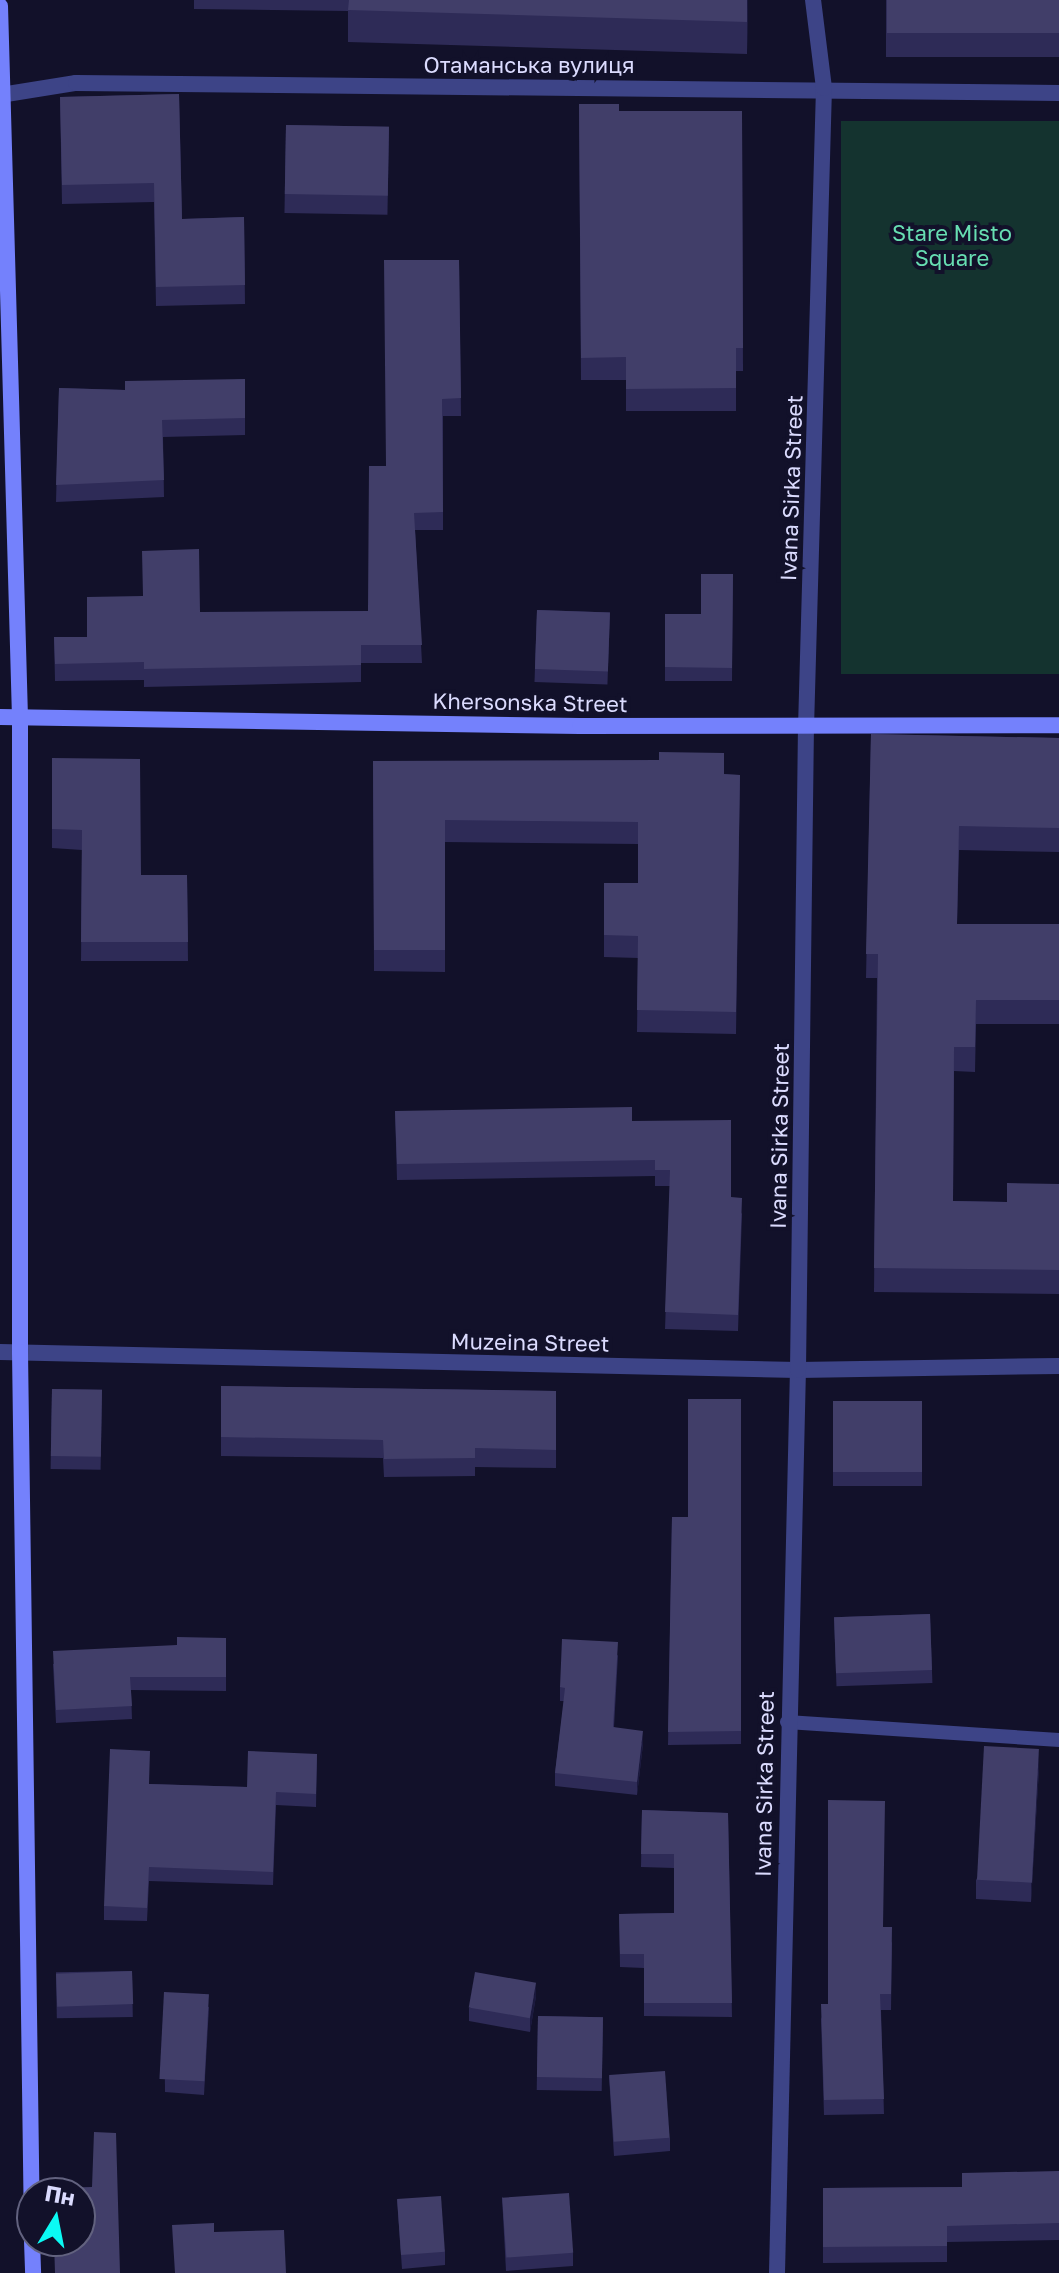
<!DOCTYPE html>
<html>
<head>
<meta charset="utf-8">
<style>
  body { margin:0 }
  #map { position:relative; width:1059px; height:2273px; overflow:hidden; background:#12112a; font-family:"Golos Text",sans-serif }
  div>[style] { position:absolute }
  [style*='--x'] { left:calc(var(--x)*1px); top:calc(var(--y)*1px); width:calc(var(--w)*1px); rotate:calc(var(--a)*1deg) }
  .green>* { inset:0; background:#14332f; transform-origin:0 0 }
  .lane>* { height:14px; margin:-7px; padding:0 7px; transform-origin:7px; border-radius:7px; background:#3d4487 }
  .street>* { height:16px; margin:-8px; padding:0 8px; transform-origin:8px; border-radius:8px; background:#3d4487 }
  .secondary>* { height:16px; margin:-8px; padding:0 8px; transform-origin:8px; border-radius:8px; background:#7481fc }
  .wall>* { inset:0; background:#2e2b57; transform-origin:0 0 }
  .shaded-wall>* { inset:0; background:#1b193d }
  .building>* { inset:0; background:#413e69; transform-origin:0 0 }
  span { translate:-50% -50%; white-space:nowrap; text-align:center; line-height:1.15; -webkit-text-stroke:8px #12112a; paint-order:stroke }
  .street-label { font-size:22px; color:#dbdbfe }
  .park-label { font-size:22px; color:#67deb2 }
  .north { position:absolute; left:16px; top:2177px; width:80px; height:80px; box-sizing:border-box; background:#12112a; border:2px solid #62627f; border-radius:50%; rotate:10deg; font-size:22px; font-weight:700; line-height:32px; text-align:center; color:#dbdbfe }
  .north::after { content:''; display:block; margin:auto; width:28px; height:36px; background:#0bfaf4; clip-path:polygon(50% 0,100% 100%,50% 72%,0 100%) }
</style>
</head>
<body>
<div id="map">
  <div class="green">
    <div style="left:841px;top:121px;width:218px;height:553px"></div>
  </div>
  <div class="lane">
    <div style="--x:787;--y:1722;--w:273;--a:3.8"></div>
  </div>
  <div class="street">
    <div style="--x:0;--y:95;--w:77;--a:-9"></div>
    <div style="--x:76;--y:83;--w:983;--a:0.58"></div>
    <div style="--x:0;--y:1352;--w:798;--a:1.29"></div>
    <div style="--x:798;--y:1370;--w:261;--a:-0.9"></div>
    <div style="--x:777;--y:2273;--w:903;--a:-88.67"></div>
    <div style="--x:798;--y:1370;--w:642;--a:-89.29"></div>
    <div style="--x:806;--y:728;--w:640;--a:-88.39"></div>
    <div style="--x:824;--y:88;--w:89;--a:-97.1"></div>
  </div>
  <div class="secondary">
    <div style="--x:0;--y:6;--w:711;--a:88.39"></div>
    <div style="--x:20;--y:717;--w:635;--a:90"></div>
    <div style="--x:20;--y:1352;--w:877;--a:89.22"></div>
    <div style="--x:0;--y:717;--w:580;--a:0.89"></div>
    <div style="--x:580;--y:726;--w:479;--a:-0.1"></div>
    <div style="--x:32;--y:2241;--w:32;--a:88"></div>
  </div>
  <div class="wall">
    <div style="clip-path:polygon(194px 0,748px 0,747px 54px,348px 42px,348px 11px,194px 9px)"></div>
    <div style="left:886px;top:0;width:173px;height:57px"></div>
    <div style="clip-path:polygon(179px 94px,182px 219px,244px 217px,245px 304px,156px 306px,154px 202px,62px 204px,60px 97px)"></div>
    <div style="clip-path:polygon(579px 104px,619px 111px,742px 111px,743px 371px,736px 371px,736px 411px,626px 411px,626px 380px,581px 380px)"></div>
    <div style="left:286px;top:125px;width:103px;height:88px;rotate:1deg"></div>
    <div style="clip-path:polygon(459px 260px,461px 416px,443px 416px,443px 530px,415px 530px,422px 663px,361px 663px,361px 682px,144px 687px,144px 680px,55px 681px,54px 637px,87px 637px,200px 612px,368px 611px,386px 466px)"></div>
    <div style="clip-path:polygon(245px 379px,245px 435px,163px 437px,164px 497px,56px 502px,59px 388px,125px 390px)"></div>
    <div style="clip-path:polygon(733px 574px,732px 681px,665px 681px,665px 614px,701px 614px)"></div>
    <div style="left:537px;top:610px;width:73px;height:72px;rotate:2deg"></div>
    <div style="clip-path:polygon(871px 734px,1059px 738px,1059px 852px,959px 850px,957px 924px,1059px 924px,1059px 1024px,976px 1024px,975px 1072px,954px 1071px,953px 1201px,1007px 1202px,1059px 1184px,1059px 1294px,874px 1292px,877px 978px,866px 978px)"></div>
    <div style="clip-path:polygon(52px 758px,141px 875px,187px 875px,188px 961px,81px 961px,82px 850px,52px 848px)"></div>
    <div style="clip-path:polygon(373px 761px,740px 775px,736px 1034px,637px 1032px,638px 958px,604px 957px,604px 935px,638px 883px,638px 844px,445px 842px,445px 972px,374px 971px)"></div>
    <div style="clip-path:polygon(395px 1111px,632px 1121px,731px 1197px,742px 1214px,738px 1331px,665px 1329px,670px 1186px,655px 1186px,655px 1176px,397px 1180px)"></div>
    <div style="clip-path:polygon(221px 1386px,556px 1391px,556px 1468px,475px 1467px,475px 1476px,384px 1477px,383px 1458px,221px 1456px)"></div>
    <div style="left:52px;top:1389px;width:50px;height:80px;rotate:1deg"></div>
    <div style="clip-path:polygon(741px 1399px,741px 1744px,668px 1745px,672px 1517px,688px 1517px)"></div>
    <div style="left:833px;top:1401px;width:89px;height:85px"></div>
    <div style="left:930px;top:1614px;width:69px;height:96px;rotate:88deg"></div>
    <div style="clip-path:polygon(226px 1638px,226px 1691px,131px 1690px,132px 1719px,56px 1723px,53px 1664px)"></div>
    <div style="clip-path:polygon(618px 1655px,614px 1727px,643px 1744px,637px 1795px,555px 1786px,555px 1773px,564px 1701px,560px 1701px,560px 1687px)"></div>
    <div style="clip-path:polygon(317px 1754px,316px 1807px,276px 1805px,273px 1885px,149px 1881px,147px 1921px,104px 1920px,104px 1906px,149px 1784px,247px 1787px)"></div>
    <div style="clip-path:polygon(1039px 1768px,1031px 1902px,976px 1899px,976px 1880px)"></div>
    <div style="clip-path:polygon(642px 1810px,728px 1813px,732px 2017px,644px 2016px,644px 1968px,620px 1967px,619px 1914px,674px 1913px,674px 1868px,641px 1867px)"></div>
    <div style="clip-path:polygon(883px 1927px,892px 1943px,891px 2010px,881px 2010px,884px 2114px,824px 2115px,821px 2019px,828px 2004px)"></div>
    <div style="left:132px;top:1971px;width:46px;height:76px;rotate:89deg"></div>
    <div style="clip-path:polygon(164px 1992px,209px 2007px,204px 2095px,165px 2092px)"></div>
    <div style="clip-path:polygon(536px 1996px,530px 2032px,469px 2021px,469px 2008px)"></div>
    <div style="left:538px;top:2016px;width:65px;height:74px;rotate:1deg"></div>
    <div style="clip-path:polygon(609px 2076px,670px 2138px,670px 2151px,614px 2156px)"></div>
    <div style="clip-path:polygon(1059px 2171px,1059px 2240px,947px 2242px,947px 2262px,823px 2263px,823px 2188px,962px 2187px)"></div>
    <div style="clip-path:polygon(502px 2197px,573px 2253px,573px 2266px,506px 2271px)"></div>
    <div style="clip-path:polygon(397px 2199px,445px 2252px,445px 2265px,402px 2269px)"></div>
  </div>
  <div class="shaded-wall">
    <div style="clip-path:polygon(747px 0,748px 0,747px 54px)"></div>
    <div style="clip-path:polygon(643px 1731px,643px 1744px,637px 1795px,637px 1782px)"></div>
    <div style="clip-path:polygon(1039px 1749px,1039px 1768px,1031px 1902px,1031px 1883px)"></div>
    <div style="clip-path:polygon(536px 1983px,536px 1996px,530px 2032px,530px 2018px)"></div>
  </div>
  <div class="building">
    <div style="clip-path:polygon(349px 0,747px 0,747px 22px,348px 10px)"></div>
    <div style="left:887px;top:0;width:172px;height:33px"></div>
    <div style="clip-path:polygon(179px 94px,182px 219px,244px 217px,245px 285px,156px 287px,154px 183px,62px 185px,60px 97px)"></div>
    <div style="clip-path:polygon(579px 104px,619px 104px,619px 111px,742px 111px,743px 348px,736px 348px,736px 388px,626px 389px,626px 357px,581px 358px)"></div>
    <div style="left:286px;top:125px;width:103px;height:69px;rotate:1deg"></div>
    <div style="clip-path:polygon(384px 260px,459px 260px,461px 398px,442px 399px,443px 512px,414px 513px,422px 645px,361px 645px,361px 665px,144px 669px,144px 662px,55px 664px,54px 637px,87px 637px,87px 597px,143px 596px,142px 551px,199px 549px,200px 612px,368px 611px,369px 466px,386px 466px)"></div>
    <div style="clip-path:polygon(245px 379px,245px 418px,162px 420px,164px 480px,56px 485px,59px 388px,125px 390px,125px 381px)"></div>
    <div style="clip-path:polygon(701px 574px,733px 574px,732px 668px,665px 667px,665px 614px,701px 614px)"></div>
    <div style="left:537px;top:610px;width:73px;height:59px;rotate:2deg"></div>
    <div style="clip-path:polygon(871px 734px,1059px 738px,1059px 828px,959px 826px,957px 924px,1059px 924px,1059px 1000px,976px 1000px,975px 1047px,954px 1047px,953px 1201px,1007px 1202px,1007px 1183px,1059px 1184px,1059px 1270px,874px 1268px,878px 954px,866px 954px)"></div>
    <div style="clip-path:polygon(659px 752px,724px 753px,724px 774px,740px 775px,736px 1012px,637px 1010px,638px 936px,604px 935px,604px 883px,638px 883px,638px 822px,445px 820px,445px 950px,374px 950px,373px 761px,659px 760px)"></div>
    <div style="clip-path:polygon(52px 758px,140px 759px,141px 875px,187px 875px,188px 942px,81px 942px,82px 830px,52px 829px)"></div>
    <div style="clip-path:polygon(632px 1107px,632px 1121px,731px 1120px,731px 1197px,742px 1198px,738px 1315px,665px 1312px,670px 1170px,655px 1170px,655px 1160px,397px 1164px,395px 1111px)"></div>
    <div style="clip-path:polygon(221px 1386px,556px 1391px,556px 1450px,475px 1448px,475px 1458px,384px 1459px,383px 1440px,221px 1437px)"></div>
    <div style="left:52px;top:1389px;width:50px;height:67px;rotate:1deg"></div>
    <div style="clip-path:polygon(688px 1399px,741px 1399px,741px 1731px,668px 1732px,672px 1517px,688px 1517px)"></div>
    <div style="left:833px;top:1401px;width:89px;height:71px"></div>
    <div style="left:930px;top:1614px;width:56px;height:96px;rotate:88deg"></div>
    <div style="clip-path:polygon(177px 1637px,226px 1638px,226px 1677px,130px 1677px,132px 1706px,56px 1710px,53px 1651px,177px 1645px)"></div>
    <div style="clip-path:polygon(562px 1639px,618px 1642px,613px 1727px,643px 1731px,637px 1782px,555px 1773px,565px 1688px,560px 1687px)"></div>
    <div style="left:984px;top:1746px;width:55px;height:134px;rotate:3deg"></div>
    <div style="clip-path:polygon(110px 1749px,150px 1751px,149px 1784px,247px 1787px,248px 1751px,317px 1754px,316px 1794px,276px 1792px,273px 1872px,149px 1867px,147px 1908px,104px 1906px)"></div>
    <div style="clip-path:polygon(828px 1800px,885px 1801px,883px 1927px,892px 1927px,891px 1994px,880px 1994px,884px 2099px,824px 2100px,821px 2004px,828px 2004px)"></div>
    <div style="clip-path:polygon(642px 1810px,728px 1813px,732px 2003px,644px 2003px,644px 1954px,620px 1954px,619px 1914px,674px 1913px,674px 1854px,641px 1854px)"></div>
    <div style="left:132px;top:1971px;width:33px;height:76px;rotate:88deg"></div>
    <div style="left:475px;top:1972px;width:62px;height:36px;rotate:10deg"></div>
    <div style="left:164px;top:1992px;width:45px;height:87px;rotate:3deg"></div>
    <div style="left:538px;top:2016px;width:65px;height:61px;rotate:1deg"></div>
    <div style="left:665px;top:2071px;width:67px;height:56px;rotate:86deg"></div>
    <div style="clip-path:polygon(94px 2132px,116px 2133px,120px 2273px,55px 2273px,54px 2241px,80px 2241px,80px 2193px,52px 2193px,52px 2188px,92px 2187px)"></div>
    <div style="clip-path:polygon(1059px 2171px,1059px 2223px,947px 2226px,947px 2246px,823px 2247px,823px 2188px,962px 2187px,962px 2173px)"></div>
    <div style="left:569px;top:2193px;width:60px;height:67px;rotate:86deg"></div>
    <div style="left:441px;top:2196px;width:56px;height:44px;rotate:86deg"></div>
    <div style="clip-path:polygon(214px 2223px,214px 2232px,284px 2230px,286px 2273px,175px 2273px,172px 2225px)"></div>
  </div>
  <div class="street-label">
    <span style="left:529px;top:65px">Отаманська вулиця</span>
    <span style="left:791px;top:488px;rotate:-88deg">Ivana Sirka Street</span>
    <span style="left:530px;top:702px;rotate:1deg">Khersonska Street</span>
    <span style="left:779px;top:1136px;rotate:-89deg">Ivana Sirka Street</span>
    <span style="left:530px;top:1342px;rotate:1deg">Muzeina Street</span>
    <span style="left:764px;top:1784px;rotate:-89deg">Ivana Sirka Street</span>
  </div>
  <div class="park-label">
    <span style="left:952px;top:245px">Stare Misto<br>Square</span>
  </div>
  <div class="north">Пн</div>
</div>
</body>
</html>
